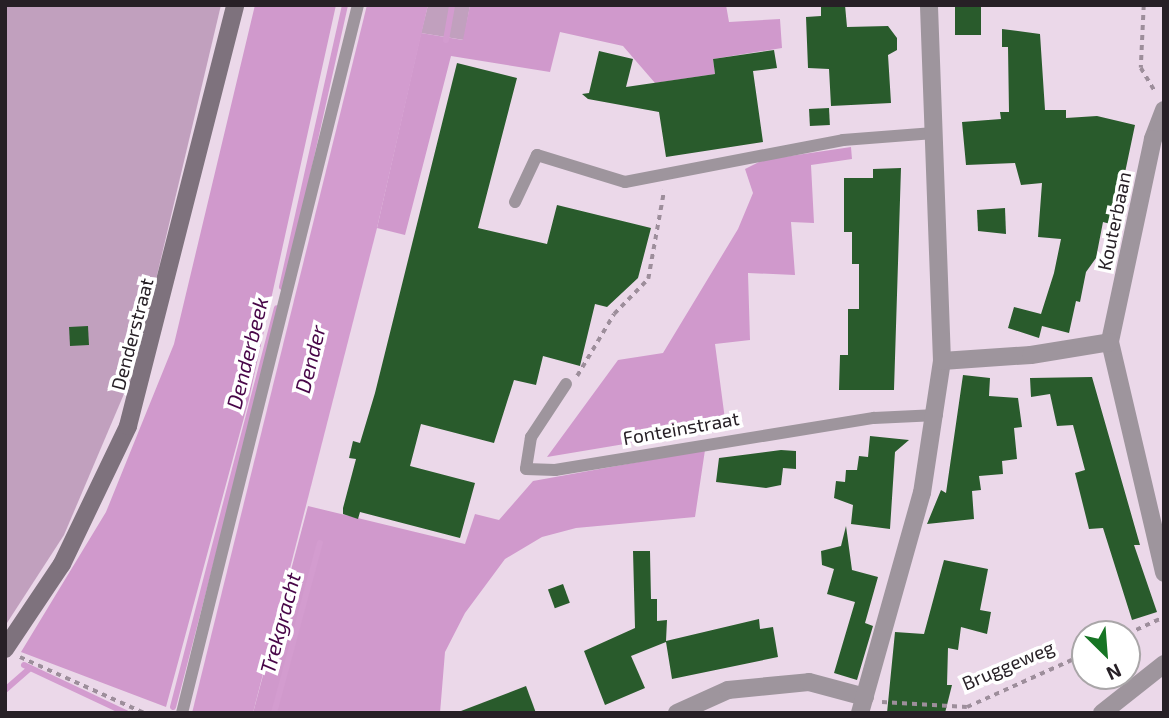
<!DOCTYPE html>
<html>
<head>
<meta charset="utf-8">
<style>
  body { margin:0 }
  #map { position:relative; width:1169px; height:718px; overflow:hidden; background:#ebd8e9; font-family:"Exo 2",sans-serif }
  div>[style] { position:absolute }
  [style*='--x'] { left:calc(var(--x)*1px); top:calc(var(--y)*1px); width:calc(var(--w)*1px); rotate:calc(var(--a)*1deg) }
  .green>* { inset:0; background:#c1a0be }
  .forest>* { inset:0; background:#d099cc }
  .water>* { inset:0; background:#d39ccf }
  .stream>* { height:6px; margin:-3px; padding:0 3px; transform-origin:3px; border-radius:3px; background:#d39ccf }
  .building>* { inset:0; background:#295b2c; transform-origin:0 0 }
  .path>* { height:3.5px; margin-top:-1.75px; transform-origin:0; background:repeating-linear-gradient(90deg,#9d8e9b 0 5px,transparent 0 10px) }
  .lane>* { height:12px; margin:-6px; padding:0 6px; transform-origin:6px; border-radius:6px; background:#9e959d }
  .street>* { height:18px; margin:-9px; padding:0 9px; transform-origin:9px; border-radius:9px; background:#9e959d }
  .secondary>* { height:18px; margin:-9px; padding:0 9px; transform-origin:9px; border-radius:9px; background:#7e727d }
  span { translate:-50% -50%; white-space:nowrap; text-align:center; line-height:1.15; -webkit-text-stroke:7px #fff; paint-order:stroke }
  .street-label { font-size:19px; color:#272026 }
  .water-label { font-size:21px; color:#480648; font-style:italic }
  .frame { position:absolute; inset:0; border:7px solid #272026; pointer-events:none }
  .north { position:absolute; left:1071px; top:620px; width:70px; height:70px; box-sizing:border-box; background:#fff; border:2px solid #a9a6a8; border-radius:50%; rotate:155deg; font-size:19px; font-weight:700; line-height:28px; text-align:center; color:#272026 }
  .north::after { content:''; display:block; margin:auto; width:24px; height:32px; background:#167524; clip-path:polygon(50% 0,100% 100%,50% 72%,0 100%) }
</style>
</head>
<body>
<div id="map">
  <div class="green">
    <div style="clip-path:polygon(5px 5px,221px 5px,135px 368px,64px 535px,5px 626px)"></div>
    <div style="clip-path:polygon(428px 5px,470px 5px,464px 40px,421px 33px)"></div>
  </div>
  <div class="forest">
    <div style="clip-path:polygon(255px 5px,336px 5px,249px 399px,166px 707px,21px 652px,106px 512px,174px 344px)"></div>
    <div style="clip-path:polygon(470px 5px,726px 5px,729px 22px,780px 19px,782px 48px,713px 59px,715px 74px,655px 83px,623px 46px,560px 32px,550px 72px,451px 56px,405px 235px,377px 228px,421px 33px,463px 40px)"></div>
    <div style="clip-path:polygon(851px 147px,852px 159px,811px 165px,814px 223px,791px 222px,795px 275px,748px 273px,750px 340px,715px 344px,726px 427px,547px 457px,618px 360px,663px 353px,738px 229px,753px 193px,745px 169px,763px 160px)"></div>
    <div style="clip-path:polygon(705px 450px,695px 517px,576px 528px,542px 537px,505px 559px,465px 613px,445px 652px,440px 713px,253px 713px,308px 506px,465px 544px,475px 514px,499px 520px,533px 481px)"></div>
  </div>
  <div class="water">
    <div style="clip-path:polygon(367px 5px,428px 5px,377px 228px,253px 713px,192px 713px)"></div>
  </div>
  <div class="stream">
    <div style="--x:446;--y:40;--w:36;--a:-80"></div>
    <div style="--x:282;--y:287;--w:289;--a:-77.4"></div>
    <div style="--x:24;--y:665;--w:113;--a:25.2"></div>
    <div style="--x:5;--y:690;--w:33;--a:-41"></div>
    <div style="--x:173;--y:707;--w:412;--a:-75.4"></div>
    <div style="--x:274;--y:713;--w:176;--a:-74.9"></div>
  </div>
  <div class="building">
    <div style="clip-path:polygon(821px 5px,845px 5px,847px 27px,888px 26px,897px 38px,897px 50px,888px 55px,891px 103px,831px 106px,829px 69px,808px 68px,806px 17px,821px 16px)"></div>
    <div style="left:955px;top:5px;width:26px;height:30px"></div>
    <div style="clip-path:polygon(1002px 29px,1040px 34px,1045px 110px,1066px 110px,1066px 118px,1097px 116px,1135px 125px,1114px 225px,1103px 222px,1096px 258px,1086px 272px,1080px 302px,1076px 301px,1069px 333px,1042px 326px,1039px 338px,1008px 328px,1014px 307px,1041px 314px,1054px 273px,1061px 239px,1038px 237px,1042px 183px,1021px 185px,1015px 163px,966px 165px,962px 122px,1001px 119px,1000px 112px,1009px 112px,1008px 47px,1002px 47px)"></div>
    <div style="clip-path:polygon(774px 50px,777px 68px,753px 71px,763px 142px,666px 157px,659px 112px,588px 99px,582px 94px,589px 93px,599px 51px,633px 59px,626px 87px,715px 74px,713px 59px)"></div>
    <div style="clip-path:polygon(457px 63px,517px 78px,478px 228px,547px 244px,557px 205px,651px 228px,638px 278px,607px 307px,595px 304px,580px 366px,543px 356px,536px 385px,514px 380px,494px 443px,421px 424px,410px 466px,475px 483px,460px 538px,360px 512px,358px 519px,343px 514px,343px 508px,356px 459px,349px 458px,353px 441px,360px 443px,375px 393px)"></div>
    <div style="left:829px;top:108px;width:17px;height:20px;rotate:87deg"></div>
    <div style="clip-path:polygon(901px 168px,894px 390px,839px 390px,840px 355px,848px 355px,848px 309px,859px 309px,859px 264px,852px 264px,852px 232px,844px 232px,844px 178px,873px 178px,873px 169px)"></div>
    <div style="clip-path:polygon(1005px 208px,1006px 234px,978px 231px,977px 210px)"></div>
    <div style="left:88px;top:326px;width:19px;height:19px;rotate:87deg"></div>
    <div style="clip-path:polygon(963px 375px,990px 378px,989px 396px,1018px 398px,1022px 427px,1014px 428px,1017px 459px,1002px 461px,1003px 474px,979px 476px,981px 490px,972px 491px,974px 519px,927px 524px,941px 490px,946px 493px)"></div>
    <div style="clip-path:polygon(1092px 377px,1140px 545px,1134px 545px,1157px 612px,1132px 620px,1103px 528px,1089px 529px,1075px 473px,1085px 470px,1073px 425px,1057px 426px,1050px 394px,1031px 397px,1030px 378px)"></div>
    <div style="clip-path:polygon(870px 436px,909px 440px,895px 452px,890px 529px,851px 524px,853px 505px,834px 498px,836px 481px,845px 482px,846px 470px,857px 470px,859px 456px,868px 457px)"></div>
    <div style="clip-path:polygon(781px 450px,796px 451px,796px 469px,783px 468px,781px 485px,766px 488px,716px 482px,719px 458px)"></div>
    <div style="clip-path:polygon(846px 526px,852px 570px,878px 577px,865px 623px,873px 626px,857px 680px,834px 673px,855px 602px,827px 594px,834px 569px,822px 565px,821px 551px,841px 546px)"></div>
    <div style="clip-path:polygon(633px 551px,650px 551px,651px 599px,657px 599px,657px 621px,667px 620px,666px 641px,759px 619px,760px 629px,773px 627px,778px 657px,672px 679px,666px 642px,631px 656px,645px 688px,605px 705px,584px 651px,635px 628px)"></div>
    <div style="clip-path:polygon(944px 560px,988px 569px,980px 610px,991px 612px,987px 634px,961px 627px,958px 650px,948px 648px,947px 685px,952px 685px,945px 713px,887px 713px,895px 632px,924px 634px)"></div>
    <div style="left:563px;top:584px;width:20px;height:16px;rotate:70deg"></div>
    <div style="clip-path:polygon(526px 686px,536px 713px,461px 713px,461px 711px)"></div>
  </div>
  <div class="path">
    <div style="--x:1144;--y:5;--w:63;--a:92.7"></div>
    <div style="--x:1141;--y:68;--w:29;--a:59"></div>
    <div style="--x:577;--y:376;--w:72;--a:-59.2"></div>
    <div style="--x:614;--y:314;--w:49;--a:-45.8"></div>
    <div style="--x:648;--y:279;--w:90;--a:-79.8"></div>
    <div style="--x:1127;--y:634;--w:41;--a:-24.7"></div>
    <div style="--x:20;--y:657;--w:136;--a:24.3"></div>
    <div style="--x:882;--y:702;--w:85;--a:3.4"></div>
    <div style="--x:967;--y:707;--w:129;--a:-24.2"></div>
  </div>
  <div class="lane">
    <div style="--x:515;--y:202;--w:52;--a:-64.9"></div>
    <div style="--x:537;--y:155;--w:92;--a:17.1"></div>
    <div style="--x:625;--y:182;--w:222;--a:-10.9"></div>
    <div style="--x:843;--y:140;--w:91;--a:-4.4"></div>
    <div style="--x:566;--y:384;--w:64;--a:123.4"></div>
    <div style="--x:531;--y:437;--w:32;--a:99"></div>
    <div style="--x:526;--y:469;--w:29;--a:2"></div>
    <div style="--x:555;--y:470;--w:323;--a:-9.3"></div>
    <div style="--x:874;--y:418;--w:63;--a:-2.7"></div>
    <div style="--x:182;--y:713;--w:730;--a:-76.04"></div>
  </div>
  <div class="street">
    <div style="--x:1164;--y:110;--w:31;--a:111"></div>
    <div style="--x:1153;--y:139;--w:208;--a:102"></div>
    <div style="--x:1110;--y:342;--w:237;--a:76.8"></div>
    <div style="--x:942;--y:361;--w:89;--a:-3.9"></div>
    <div style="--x:1031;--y:355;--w:80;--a:-9.3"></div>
    <div style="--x:677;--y:713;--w:56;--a:-24.3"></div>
    <div style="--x:728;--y:690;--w:81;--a:-5.6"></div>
    <div style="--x:809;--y:682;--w:58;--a:15"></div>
    <div style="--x:860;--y:713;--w:229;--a:-74.3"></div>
    <div style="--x:922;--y:493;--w:134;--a:-81.4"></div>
    <div style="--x:942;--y:361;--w:356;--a:-92.1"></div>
    <div style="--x:1102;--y:713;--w:79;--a:-38.3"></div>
  </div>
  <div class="secondary">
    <div style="--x:5;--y:649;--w:102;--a:-56.2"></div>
    <div style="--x:62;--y:564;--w:153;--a:-64.4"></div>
    <div style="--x:128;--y:426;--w:434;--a:-75.7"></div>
  </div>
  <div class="street-label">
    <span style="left:1114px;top:221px;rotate:-78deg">Kouterbaan</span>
    <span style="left:132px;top:334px;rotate:-75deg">Denderstraat</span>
    <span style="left:681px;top:428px;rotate:-10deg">Fonteinstraat</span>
    <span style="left:1008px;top:665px;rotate:-23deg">Bruggeweg</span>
  </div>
  <div class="water-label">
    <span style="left:247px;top:353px;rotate:-76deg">Denderbeek</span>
    <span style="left:310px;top:359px;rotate:-76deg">Dender</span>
    <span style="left:280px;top:623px;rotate:-75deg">Trekgracht</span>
  </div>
  <div class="frame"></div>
  <div class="north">N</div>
</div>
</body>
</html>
